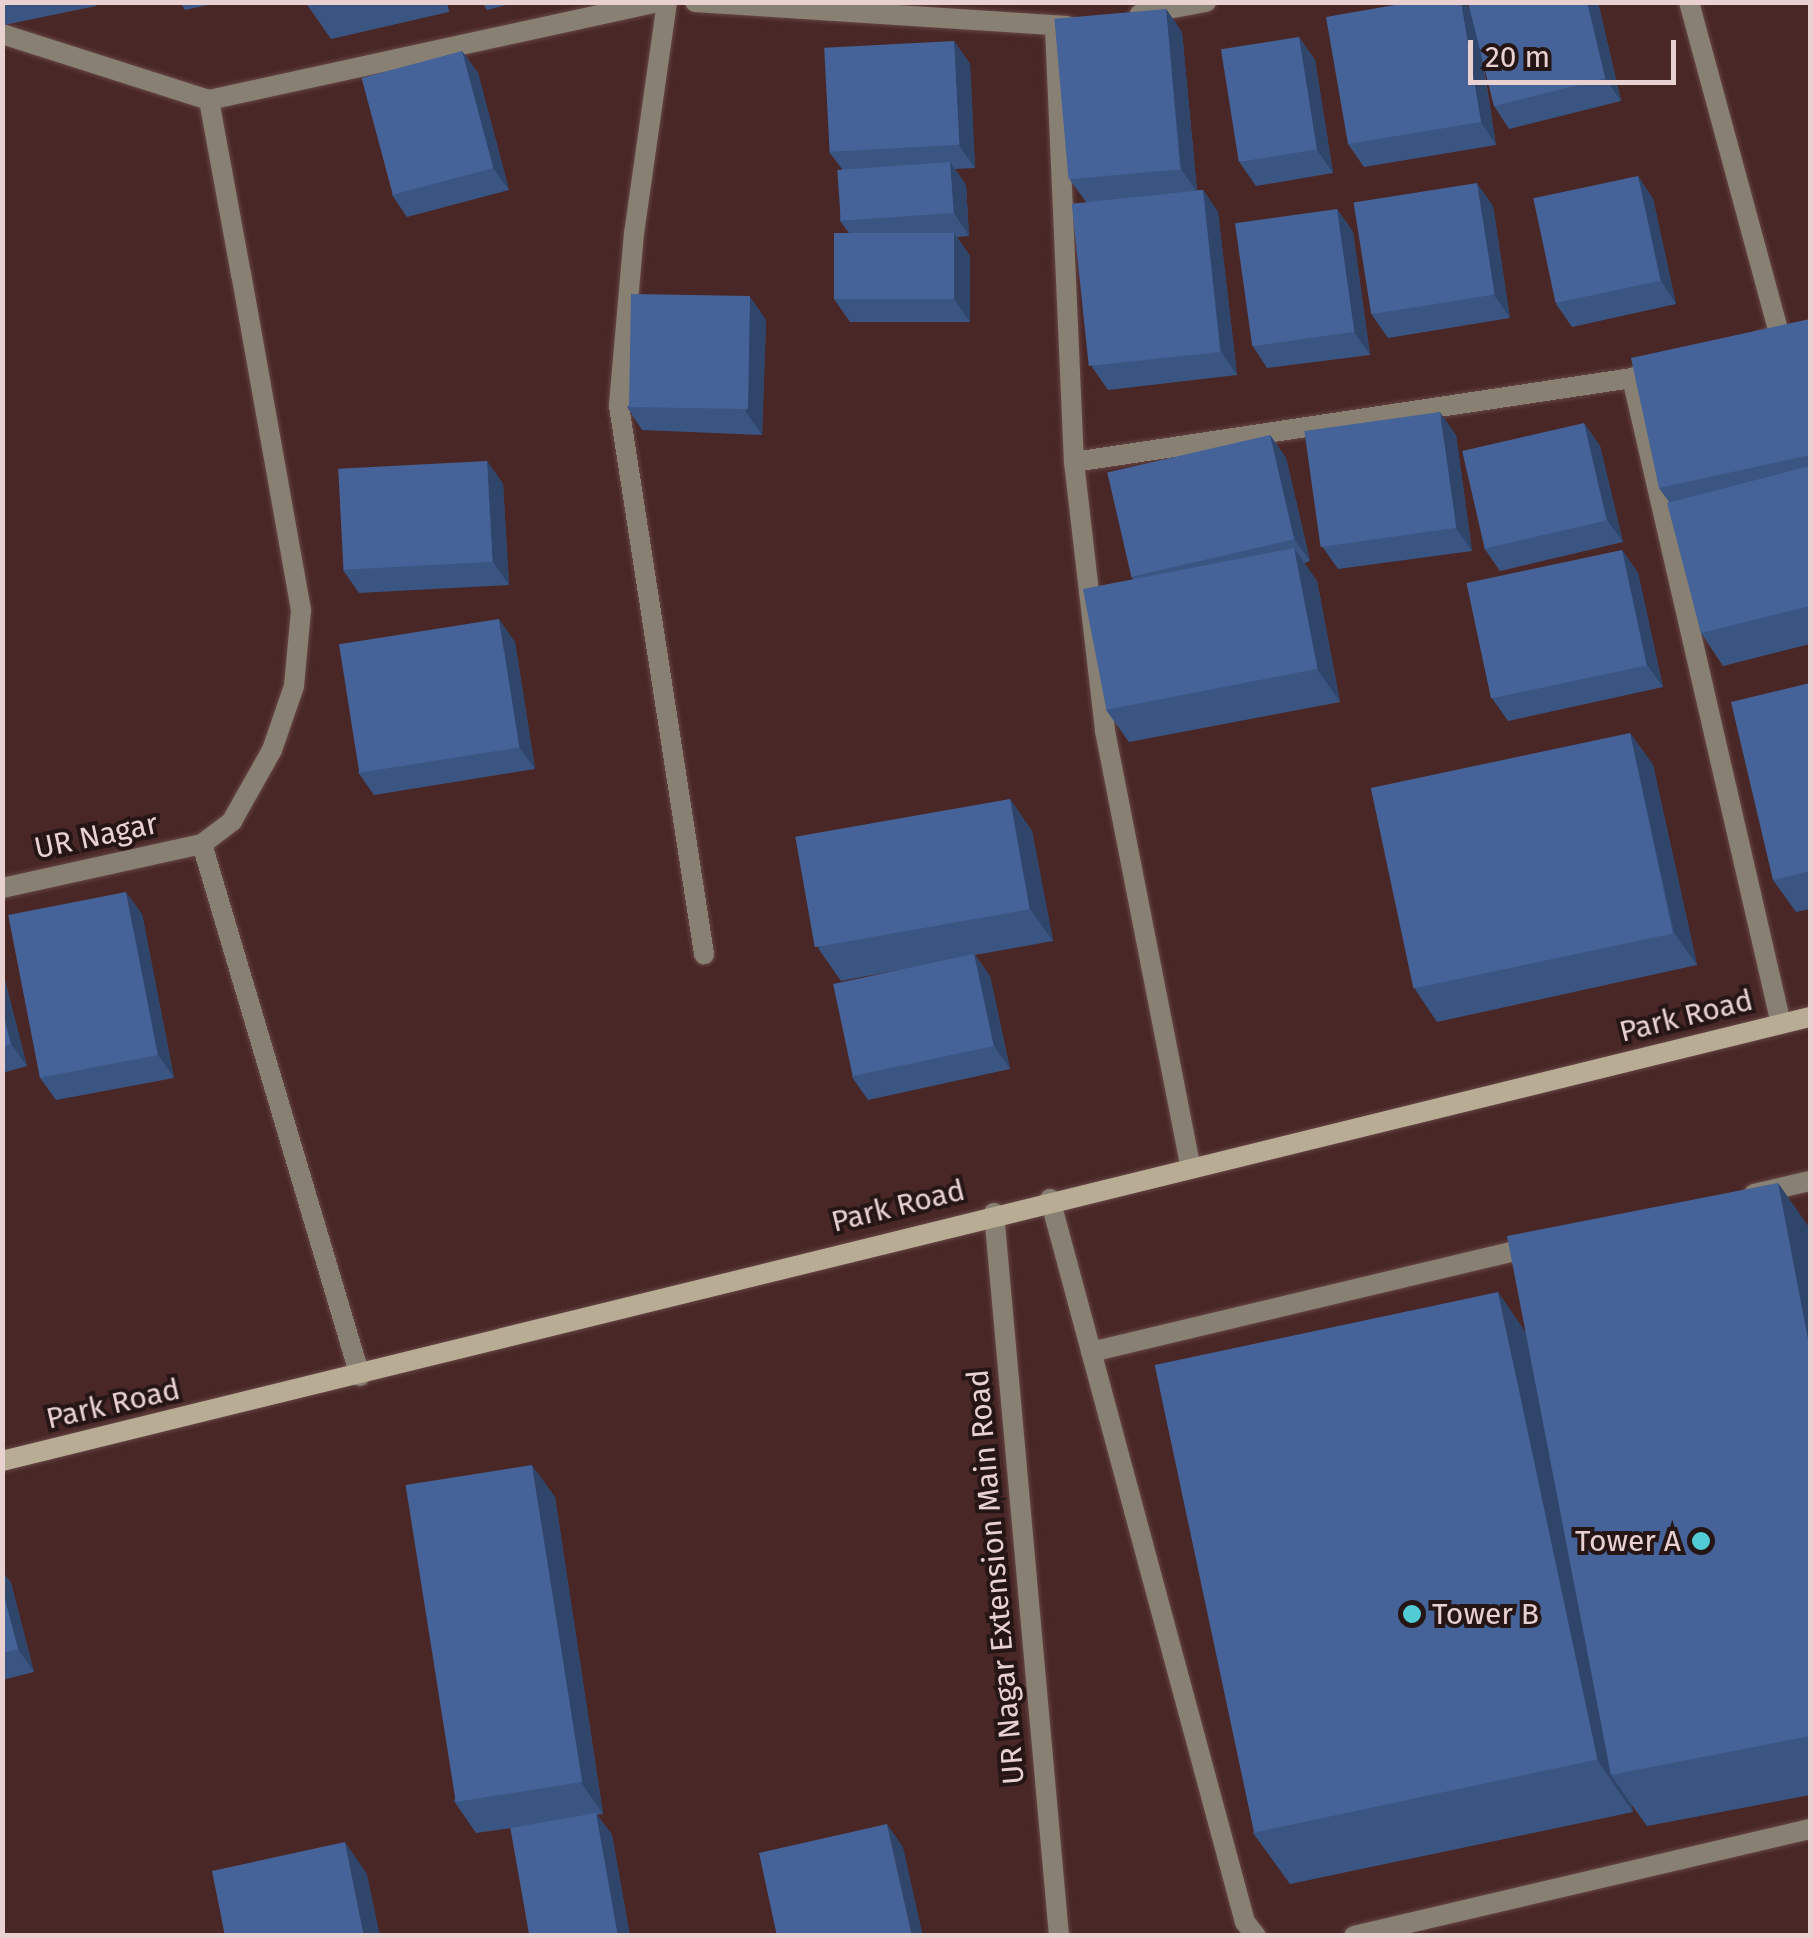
<!DOCTYPE html>
<html>
<head>
<meta charset="utf-8">
<style>
  body { margin:0 }
  #map { position:relative; width:1813px; height:1938px; overflow:hidden; background:#492727; font-family:"Fira Sans",sans-serif }
  div>[style] { position:absolute }
  [style*='--x'] { left:calc(var(--x)*1px); top:calc(var(--y)*1px); width:calc(var(--w)*1px); rotate:calc(var(--a)*1deg) }
  .roads { filter:drop-shadow(0 0 2px #664645) drop-shadow(0 0 2px #664645) }
  .lane>* { height:20px; margin:-10px; padding:0 10px; transform-origin:10px; border-radius:10px; background:#888072 }
  .street>* { height:20px; margin:-10px; padding:0 10px; transform-origin:10px; border-radius:10px; background:#888072 }
  .secondary>* { height:20px; margin:-10px; padding:0 10px; transform-origin:10px; border-radius:10px; background:#b9ac95 }
  .wall>* { inset:0; background:#3b5583 }
  .shaded-wall>* { inset:0; background:#30456a }
  .building>* { inset:0; background:#456398; transform-origin:0 0 }
  .dots>* { width:28px; height:28px; translate:-50% -50%; box-sizing:border-box; border:5px solid #251515; border-radius:50% }
  span { translate:-50% -50%; white-space:nowrap; text-align:center; line-height:1.15; -webkit-text-stroke:8px #251515; paint-order:stroke }
  .street-label { font-size:30px; color:#e8d1d0 }
  .poi-label { font-size:30px; color:#e8d1d0 }
  .right { translate:-100% -50%; text-align:right }
  .left { translate:0 -50%; text-align:left }
  .frame { position:absolute; inset:0; border:5px solid #e8d1d0; pointer-events:none }
  .scale { position:absolute; left:1468px; top:40px; width:208px; height:45px; box-sizing:border-box; border:5px solid #e8d1d0; border-top:0; padding-left:12px; font-size:30px; line-height:35px; white-space:nowrap; color:#e8d1d0; -webkit-text-stroke:8px #251515; paint-order:stroke }
</style>
</head>
<body>
<div id="map">
  <div class="roads">
    <div class="lane">
      <div style="--x:202;--y:844;--w:38;--a:-37"></div>
      <div style="--x:232;--y:821;--w:81;--a:-60.6"></div>
      <div style="--x:272;--y:750;--w:68;--a:-71"></div>
      <div style="--x:294;--y:686;--w:76;--a:-84.7"></div>
      <div style="--x:301;--y:610;--w:341;--a:-100.1"></div>
    </div>
    <div class="street">
      <div style="--x:667;--y:2;--w:233;--a:98.1"></div>
      <div style="--x:634;--y:233;--w:174;--a:95"></div>
      <div style="--x:619;--y:406;--w:555;--a:81.18"></div>
      <div style="--x:695;--y:2;--w:373;--a:3.7"></div>
      <div style="--x:1689;--y:2;--w:346;--a:74.8"></div>
      <div style="--x:1780;--y:336;--w:18;--a:164"></div>
      <div style="--x:1140;--y:14;--w:67;--a:-10.3"></div>
      <div style="--x:1055;--y:28;--w:434;--a:87.5"></div>
      <div style="--x:1074;--y:462;--w:271;--a:83.4"></div>
      <div style="--x:1105;--y:731;--w:443;--a:78.9"></div>
      <div style="--x:2;--y:34;--w:217;--a:17.7"></div>
      <div style="--x:209;--y:100;--w:460;--a:-12.3"></div>
      <div style="--x:209;--y:100;--w:177;--a:79.6"></div>
      <div style="--x:1658;--y:370;--w:27;--a:163"></div>
      <div style="--x:1632;--y:378;--w:663;--a:77.01"></div>
      <div style="--x:1074;--y:462;--w:564;--a:-8.56"></div>
      <div style="--x:2;--y:888;--w:205;--a:-12.4"></div>
      <div style="--x:202;--y:844;--w:555;--a:73.46"></div>
      <div style="--x:1754;--y:1194;--w:57;--a:-13.1"></div>
      <div style="--x:1050;--y:1199;--w:749;--a:74.91"></div>
      <div style="--x:1245;--y:1922;--w:18;--a:52"></div>
      <div style="--x:994;--y:1213;--w:726;--a:84.86"></div>
      <div style="--x:1091;--y:1352;--w:457;--a:-13.4"></div>
      <div style="--x:1354;--y:1936;--w:468;--a:-13.2"></div>
    </div>
    <div class="secondary">
      <div style="--x:2;--y:1461;--w:1862;--a:-13.8"></div>
    </div>
  </div>
  <div class="wall">
    <div style="clip-path:polygon(2px 2px,95px 2px,96px 6px,4px 25px,2px 24px)"></div>
    <div style="clip-path:polygon(180px 2px,221px 2px,185px 10px)"></div>
    <div style="clip-path:polygon(307px 2px,447px 2px,449px 12px,331px 39px,308px 6px)"></div>
    <div style="clip-path:polygon(482px 2px,517px 2px,487px 10px)"></div>
    <div style="clip-path:polygon(1465px 2px,1470px 10px,1598px 2px,1621px 101px,1509px 129px,1494px 106px,1483px 61px,1496px 145px,1364px 167px,1348px 144px)"></div>
    <div style="clip-path:polygon(1166px 9px,1182px 32px,1197px 190px,1203px 190px,1218px 212px,1237px 375px,1108px 390px,1092px 367px,1086px 202px,1070px 180px)"></div>
    <div style="clip-path:polygon(1299px 37px,1315px 60px,1333px 173px,1256px 186px,1240px 163px)"></div>
    <div style="clip-path:polygon(954px 41px,970px 64px,975px 168px,955px 169px,966px 185px,969px 236px,957px 237px,970px 256px,970px 322px,850px 322px,834px 299px,849px 233px,840px 221px,842px 169px,829px 152px)"></div>
    <div style="clip-path:polygon(462px 51px,478px 73px,509px 190px,407px 217px,392px 195px)"></div>
    <div style="clip-path:polygon(1638px 176px,1653px 199px,1676px 304px,1572px 327px,1556px 304px)"></div>
    <div style="clip-path:polygon(1493px 206px,1510px 318px,1388px 338px,1372px 315px)"></div>
    <div style="clip-path:polygon(1337px 209px,1353px 232px,1370px 355px,1267px 368px,1252px 345px)"></div>
    <div style="clip-path:polygon(750px 297px,766px 320px,762px 435px,642px 430px,627px 407px)"></div>
    <div style="clip-path:polygon(1810px 319px,1810px 644px,1723px 666px,1701px 633px,1669px 502px,1659px 488px)"></div>
    <div style="clip-path:polygon(1584px 423px,1600px 446px,1623px 542px,1500px 571px,1484px 548px)"></div>
    <div style="clip-path:polygon(1270px 435px,1286px 458px,1310px 561px,1304px 563px,1317px 581px,1340px 702px,1129px 742px,1106px 710px,1133px 579px,1131px 576px)"></div>
    <div style="clip-path:polygon(1456px 435px,1472px 551px,1338px 569px,1322px 546px)"></div>
    <div style="clip-path:polygon(487px 461px,503px 484px,509px 585px,359px 593px,343px 570px)"></div>
    <div style="clip-path:polygon(1622px 550px,1638px 573px,1663px 687px,1508px 721px,1492px 698px)"></div>
    <div style="clip-path:polygon(515px 642px,535px 769px,374px 795px,358px 772px)"></div>
    <div style="clip-path:polygon(1810px 683px,1810px 909px,1796px 912px,1773px 880px)"></div>
    <div style="clip-path:polygon(1630px 733px,1653px 765px,1697px 965px,1437px 1022px,1415px 989px)"></div>
    <div style="clip-path:polygon(1010px 799px,1032px 831px,1053px 941px,975px 955px,990px 976px,1010px 1069px,868px 1100px,852px 1077px,899px 970px,841px 981px,818px 948px)"></div>
    <div style="clip-path:polygon(142px 914px,174px 1078px,56px 1100px,40px 1078px)"></div>
    <div style="clip-path:polygon(2px 969px,27px 1066px,2px 1073px)"></div>
    <div style="clip-path:polygon(1778px 1183px,1810px 1229px,1810px 1795px,1647px 1826px,1631px 1804px,1633px 1812px,1290px 1884px,1253px 1833px,1526px 1332px)"></div>
    <div style="clip-path:polygon(555px 1497px,603px 1814px,597px 1815px,612px 1835px,630px 1936px,530px 1936px,511px 1828px,476px 1833px,454px 1801px)"></div>
    <div style="clip-path:polygon(2px 1571px,11px 1583px,34px 1672px,2px 1680px)"></div>
  </div>
  <div class="shaded-wall">
    <div style="clip-path:polygon(1461px 2px,1465px 2px,1475px 17px,1496px 145px,1481px 122px)"></div>
    <div style="clip-path:polygon(1587px 2px,1598px 2px,1621px 101px,1605px 78px)"></div>
    <div style="clip-path:polygon(1166px 9px,1182px 32px,1197px 192px,1181px 169px)"></div>
    <div style="clip-path:polygon(1299px 37px,1315px 60px,1333px 173px,1317px 150px)"></div>
    <div style="clip-path:polygon(954px 41px,970px 64px,975px 168px,959px 145px)"></div>
    <div style="clip-path:polygon(462px 51px,478px 73px,509px 190px,493px 168px)"></div>
    <div style="clip-path:polygon(950px 162px,966px 185px,969px 236px,954px 213px)"></div>
    <div style="clip-path:polygon(1638px 176px,1653px 199px,1676px 304px,1661px 281px)"></div>
    <div style="clip-path:polygon(1477px 183px,1493px 206px,1510px 318px,1494px 295px)"></div>
    <div style="clip-path:polygon(1203px 190px,1218px 212px,1237px 375px,1221px 352px)"></div>
    <div style="clip-path:polygon(1337px 209px,1353px 232px,1370px 355px,1354px 332px)"></div>
    <div style="clip-path:polygon(954px 233px,970px 256px,970px 322px,954px 299px)"></div>
    <div style="clip-path:polygon(750px 297px,766px 320px,762px 435px,746px 412px)"></div>
    <div style="clip-path:polygon(1440px 412px,1456px 435px,1472px 551px,1456px 528px)"></div>
    <div style="clip-path:polygon(1584px 423px,1600px 446px,1623px 542px,1607px 520px)"></div>
    <div style="clip-path:polygon(1270px 435px,1286px 458px,1310px 561px,1294px 539px)"></div>
    <div style="clip-path:polygon(487px 461px,503px 484px,509px 585px,493px 562px)"></div>
    <div style="clip-path:polygon(1294px 548px,1317px 581px,1340px 702px,1317px 669px)"></div>
    <div style="clip-path:polygon(1622px 550px,1638px 573px,1663px 687px,1647px 665px)"></div>
    <div style="clip-path:polygon(499px 619px,515px 642px,535px 769px,519px 747px)"></div>
    <div style="clip-path:polygon(1630px 733px,1653px 765px,1697px 965px,1674px 933px)"></div>
    <div style="clip-path:polygon(1010px 799px,1032px 831px,1053px 941px,1030px 909px)"></div>
    <div style="clip-path:polygon(126px 892px,142px 914px,174px 1078px,158px 1055px)"></div>
    <div style="clip-path:polygon(974px 954px,990px 976px,1010px 1069px,994px 1046px)"></div>
    <div style="clip-path:polygon(2px 969px,27px 1066px,11px 1044px,2px 1010px)"></div>
    <div style="clip-path:polygon(1778px 1183px,1810px 1229px,1810px 1350px)"></div>
    <div style="clip-path:polygon(1498px 1292px,1534px 1344px,1611px 1775px,1631px 1804px,1633px 1812px,1597px 1760px)"></div>
    <div style="clip-path:polygon(532px 1465px,555px 1497px,603px 1814px,581px 1782px)"></div>
    <div style="clip-path:polygon(2px 1571px,11px 1583px,34px 1672px,18px 1649px,2px 1588px)"></div>
    <div style="clip-path:polygon(596px 1813px,612px 1835px,630px 1936px,618px 1936px)"></div>
    <div style="clip-path:polygon(887px 1824px,903px 1847px,923px 1936px,912px 1936px)"></div>
    <div style="clip-path:polygon(345px 1842px,367px 1874px,380px 1936px,364px 1936px)"></div>
  </div>
  <div class="building">
    <div style="clip-path:polygon(307px 2px,325px 2px,308px 6px)"></div>
    <div style="clip-path:polygon(1412px 2px,1461px 2px,1481px 122px,1348px 144px,1326px 17px)"></div>
    <div style="clip-path:polygon(1468px 2px,1587px 2px,1605px 78px,1494px 106px)"></div>
    <div style="left:1166px;top:9px;width:161px;height:112px;rotate:85deg"></div>
    <div style="left:1299px;top:37px;width:114px;height:79px;rotate:81deg"></div>
    <div style="left:954px;top:41px;width:104px;height:130px;rotate:87deg"></div>
    <div style="left:462px;top:51px;width:121px;height:104px;rotate:75deg"></div>
    <div style="left:950px;top:162px;width:51px;height:113px;rotate:86deg"></div>
    <div style="left:1638px;top:176px;width:107px;height:107px;rotate:78deg"></div>
    <div style="left:1477px;top:183px;width:113px;height:125px;rotate:81deg"></div>
    <div style="left:1203px;top:190px;width:163px;height:132px;rotate:84deg"></div>
    <div style="left:1337px;top:209px;width:124px;height:103px;rotate:82deg"></div>
    <div style="left:834px;top:233px;width:120px;height:66px"></div>
    <div style="left:631px;top:294px;width:119px;height:113px;rotate:1deg"></div>
    <div style="clip-path:polygon(1810px 319px,1810px 455px,1659px 488px,1631px 358px)"></div>
    <div style="left:1440px;top:412px;width:117px;height:137px;rotate:82deg"></div>
    <div style="left:1584px;top:423px;width:100px;height:125px;rotate:77deg"></div>
    <div style="left:1270px;top:435px;width:107px;height:167px;rotate:77deg"></div>
    <div style="left:487px;top:461px;width:101px;height:149px;rotate:87deg"></div>
    <div style="clip-path:polygon(1810px 466px,1810px 606px,1701px 633px,1667px 503px)"></div>
    <div style="left:1294px;top:548px;width:123px;height:215px;rotate:79deg"></div>
    <div style="left:1622px;top:550px;width:118px;height:159px;rotate:78deg"></div>
    <div style="left:499px;top:619px;width:130px;height:162px;rotate:81deg"></div>
    <div style="clip-path:polygon(1810px 683px,1810px 871px,1773px 880px,1731px 702px)"></div>
    <div style="left:1630px;top:733px;width:205px;height:265px;rotate:78deg"></div>
    <div style="left:1010px;top:799px;width:112px;height:218px;rotate:80deg"></div>
    <div style="left:126px;top:892px;width:166px;height:120px;rotate:79deg"></div>
    <div style="left:974px;top:954px;width:94px;height:144px;rotate:78deg"></div>
    <div style="clip-path:polygon(2px 1010px,11px 1044px,2px 1046px)"></div>
    <div style="clip-path:polygon(1778px 1183px,1810px 1350px,1810px 1736px,1611px 1775px,1507px 1236px)"></div>
    <div style="left:1498px;top:1292px;width:478px;height:351px;rotate:78deg"></div>
    <div style="left:532px;top:1465px;width:321px;height:128px;rotate:81deg"></div>
    <div style="clip-path:polygon(2px 1588px,18px 1649px,2px 1653px)"></div>
    <div style="left:596px;top:1813px;width:125px;height:87px;rotate:80deg"></div>
    <div style="clip-path:polygon(887px 1824px,912px 1936px,777px 1936px,759px 1853px)"></div>
    <div style="clip-path:polygon(345px 1842px,364px 1936px,225px 1936px,212px 1871px)"></div>
  </div>
  <div class="dots">
    <div style="left:1701px;top:1541px;background:#51ccd4"></div>
    <div style="left:1412px;top:1614px;background:#51ccd4"></div>
  </div>
  <div class="street-label">
    <span style="left:96px;top:836px;rotate:-12deg">UR Nagar</span>
    <span style="left:1686px;top:1016px;rotate:-14deg">Park Road</span>
    <span style="left:898px;top:1206px;rotate:-14deg">Park Road</span>
    <span style="left:113px;top:1404px;rotate:-13deg">Park Road</span>
    <span style="left:996px;top:1577px;rotate:-95deg">UR Nagar Extension Main Road</span>
  </div>
  <div class="poi-label">
    <span class="right" style="left:1681px;top:1541px">Tower A</span>
    <span class="left" style="left:1432px;top:1614px">Tower B</span>
  </div>
  <div class="frame"></div>
  <div class="scale">20 m</div>
</div>
</body>
</html>
